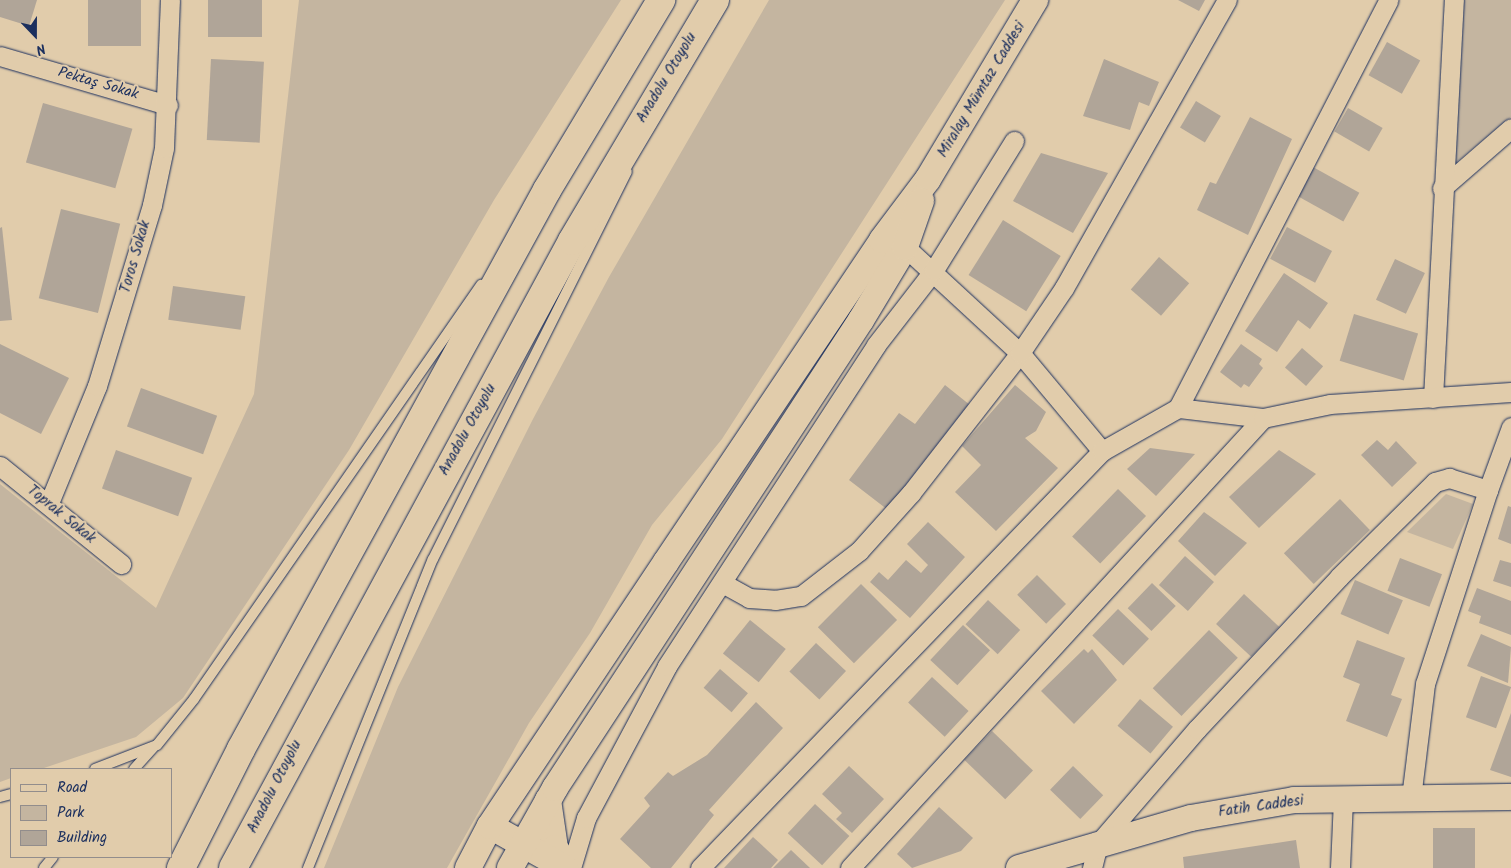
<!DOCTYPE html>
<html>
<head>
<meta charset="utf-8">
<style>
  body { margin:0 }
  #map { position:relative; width:1511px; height:868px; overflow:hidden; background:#e1ccab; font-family:Kalam,sans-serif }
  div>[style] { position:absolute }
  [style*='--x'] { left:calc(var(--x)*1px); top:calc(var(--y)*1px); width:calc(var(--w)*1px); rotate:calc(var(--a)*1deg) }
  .green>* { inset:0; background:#c4b5a0 }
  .building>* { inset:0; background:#b0a598; transform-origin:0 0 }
  .roads { filter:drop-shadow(0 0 1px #1b2f5e) drop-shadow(0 0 1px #1b2f5e) }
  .lane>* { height:10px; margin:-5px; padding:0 5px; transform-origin:5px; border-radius:5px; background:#e1ccab }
  .street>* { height:19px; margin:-9.5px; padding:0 9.5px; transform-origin:9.5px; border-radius:9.5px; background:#e1ccab }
  .secondary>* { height:26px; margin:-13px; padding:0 13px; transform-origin:13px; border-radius:13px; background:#e1ccab }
  .highway>* { height:28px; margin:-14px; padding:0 14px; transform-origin:14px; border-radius:14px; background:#e1ccab }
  span { translate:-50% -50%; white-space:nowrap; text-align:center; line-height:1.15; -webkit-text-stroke:4px #e1ccab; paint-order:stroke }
  .street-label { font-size:15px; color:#1b2f5e }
  .legend { position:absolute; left:10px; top:768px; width:162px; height:90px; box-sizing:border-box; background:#e1ccab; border:1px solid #928d8c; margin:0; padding:6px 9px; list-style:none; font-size:15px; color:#1b2f5e }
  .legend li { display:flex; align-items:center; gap:10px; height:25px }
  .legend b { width:25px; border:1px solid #928d8c }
  .north { position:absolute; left:10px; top:10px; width:50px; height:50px; -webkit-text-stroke:4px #e1ccab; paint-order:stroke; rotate:158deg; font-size:14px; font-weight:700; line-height:20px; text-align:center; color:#1b2f5e }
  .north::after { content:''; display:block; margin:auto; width:18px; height:22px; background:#1b2f5e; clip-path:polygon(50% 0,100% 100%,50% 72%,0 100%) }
</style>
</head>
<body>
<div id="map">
  <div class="green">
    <div style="clip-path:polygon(299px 0,621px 0,494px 200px,349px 450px,183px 698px,136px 737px,41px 769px,11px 769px,11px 778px,0 782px,0 484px,156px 608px,254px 394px)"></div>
    <div style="clip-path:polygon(769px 0,1005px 0,722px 439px,652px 525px,590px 633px,529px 723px,447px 868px,324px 868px,398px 687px,533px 419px,609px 277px)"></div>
    <div style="clip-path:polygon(1464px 0,1511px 0,1511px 117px,1453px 165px)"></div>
    <div style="clip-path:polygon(1446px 494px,1473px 504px,1453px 549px,1407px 532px)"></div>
  </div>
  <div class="building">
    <div style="clip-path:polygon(0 0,37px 0,29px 26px,0 17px)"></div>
    <div style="left:88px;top:0;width:53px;height:46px"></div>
    <div style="left:208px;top:0;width:54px;height:37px"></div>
    <div style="clip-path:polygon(1178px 0,1205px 0,1199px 11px)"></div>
    <div style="left:1387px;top:42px;width:38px;height:38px;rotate:29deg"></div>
    <div style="left:211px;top:59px;width:53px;height:81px;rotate:3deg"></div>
    <div style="clip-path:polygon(1104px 59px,1159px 82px,1149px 106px,1139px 102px,1130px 130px,1083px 116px)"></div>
    <div style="left:1196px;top:101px;width:29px;height:31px;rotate:31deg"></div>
    <div style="left:43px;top:103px;width:93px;height:62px;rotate:16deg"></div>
    <div style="left:1348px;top:108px;width:40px;height:27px;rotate:30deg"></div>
    <div style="clip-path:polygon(1250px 117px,1292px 139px,1248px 235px,1197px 210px,1210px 182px,1216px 184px)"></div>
    <div style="clip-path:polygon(1041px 153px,1108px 173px,1073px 233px,1013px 201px)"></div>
    <div style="left:1313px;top:167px;width:53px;height:33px;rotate:29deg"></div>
    <div style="left:61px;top:209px;width:61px;height:92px;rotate:14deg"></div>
    <div style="left:1003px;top:220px;width:68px;height:65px;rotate:32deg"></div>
    <div style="clip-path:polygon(2px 227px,12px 320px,0 321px,0 228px)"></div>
    <div style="left:1287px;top:227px;width:51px;height:36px;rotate:28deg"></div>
    <div style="left:1159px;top:257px;width:40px;height:43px;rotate:41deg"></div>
    <div style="left:1395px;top:259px;width:33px;height:45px;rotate:25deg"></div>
    <div style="clip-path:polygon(1284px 273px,1328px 303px,1310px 329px,1298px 320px,1277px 352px,1245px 331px)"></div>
    <div style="left:173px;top:286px;width:73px;height:34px;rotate:8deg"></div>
    <div style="left:1354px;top:314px;width:67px;height:49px;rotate:17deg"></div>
    <div style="clip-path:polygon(0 344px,69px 378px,41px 434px,0 413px)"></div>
    <div style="clip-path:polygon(1241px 344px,1262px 359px,1259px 364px,1263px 368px,1249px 387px,1244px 384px,1241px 388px,1220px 372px)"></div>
    <div style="left:1302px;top:348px;width:28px;height:26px;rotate:41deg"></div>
    <div style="clip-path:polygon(945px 385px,970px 405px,888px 510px,849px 480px,899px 413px,915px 424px)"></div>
    <div style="clip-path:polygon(1015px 385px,1046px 412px,1036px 431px,1025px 438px,1058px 468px,996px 531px,955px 492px,981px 465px,962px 446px)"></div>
    <div style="left:141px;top:388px;width:81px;height:41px;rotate:20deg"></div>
    <div style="clip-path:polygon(1377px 440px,1388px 450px,1396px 441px,1417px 463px,1392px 487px,1361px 455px)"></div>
    <div style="clip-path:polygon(1150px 448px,1195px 454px,1156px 496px,1127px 469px)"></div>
    <div style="left:116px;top:450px;width:81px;height:41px;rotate:20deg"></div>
    <div style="clip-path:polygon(1279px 450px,1316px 474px,1259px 528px,1229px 497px)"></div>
    <div style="left:1118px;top:489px;width:39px;height:66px;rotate:44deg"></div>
    <div style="left:1340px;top:499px;width:43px;height:78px;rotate:46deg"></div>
    <div style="clip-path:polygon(1508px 506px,1511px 507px,1511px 544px,1498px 539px)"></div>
    <div style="clip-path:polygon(1204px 512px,1247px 543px,1215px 576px,1178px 541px)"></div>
    <div style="clip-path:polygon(928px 522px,965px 557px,910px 618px,870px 582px,879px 572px,888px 580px,906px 560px,921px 573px,928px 565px,907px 544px)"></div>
    <div style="left:1185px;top:556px;width:39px;height:39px;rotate:42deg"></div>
    <div style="left:1400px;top:558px;width:45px;height:35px;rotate:21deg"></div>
    <div style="clip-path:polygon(1500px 560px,1511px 563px,1511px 587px,1493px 581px)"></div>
    <div style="left:1037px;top:575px;width:41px;height:28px;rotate:45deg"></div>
    <div style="left:1355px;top:580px;width:52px;height:37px;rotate:23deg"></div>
    <div style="left:1152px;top:583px;width:33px;height:35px;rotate:44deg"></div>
    <div style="left:861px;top:584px;width:51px;height:61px;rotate:45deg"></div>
    <div style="clip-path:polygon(1477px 588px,1511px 601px,1511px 635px,1479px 623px,1481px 616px,1468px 611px)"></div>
    <div style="left:1244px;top:594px;width:48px;height:41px;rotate:43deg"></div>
    <div style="left:988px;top:600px;width:44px;height:33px;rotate:43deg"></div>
    <div style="left:1118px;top:609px;width:43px;height:37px;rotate:44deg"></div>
    <div style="left:750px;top:620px;width:46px;height:43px;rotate:39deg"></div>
    <div style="left:963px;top:625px;width:37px;height:48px;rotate:43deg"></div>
    <div style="left:1209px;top:630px;width:40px;height:81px;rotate:44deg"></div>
    <div style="clip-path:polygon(1481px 634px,1511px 647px,1508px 683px,1467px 666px)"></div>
    <div style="clip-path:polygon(1357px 640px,1405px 658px,1391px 695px,1402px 699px,1387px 737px,1346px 721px,1360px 684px,1343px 677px)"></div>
    <div style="left:816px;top:643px;width:41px;height:39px;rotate:43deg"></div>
    <div style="clip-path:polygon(1084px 649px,1088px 653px,1092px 649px,1117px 680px,1074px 724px,1041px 691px)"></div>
    <div style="left:720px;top:669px;width:37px;height:25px;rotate:41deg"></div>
    <div style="left:1481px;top:676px;width:32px;height:44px;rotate:20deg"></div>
    <div style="left:932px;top:677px;width:50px;height:35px;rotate:43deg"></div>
    <div style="left:1140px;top:699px;width:43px;height:35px;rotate:40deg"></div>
    <div style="clip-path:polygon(756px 702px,783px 728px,709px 810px,714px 815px,671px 868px,651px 868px,620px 839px,650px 806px,644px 798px,668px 772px,673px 776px,707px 755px)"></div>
    <div style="clip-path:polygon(1511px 713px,1511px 777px,1490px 770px)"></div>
    <div style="left:992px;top:731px;width:57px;height:40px;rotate:44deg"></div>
    <div style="clip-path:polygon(849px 766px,884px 799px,852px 833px,836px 819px,842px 813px,822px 794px)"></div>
    <div style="left:1073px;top:766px;width:42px;height:33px;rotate:44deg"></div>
    <div style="left:815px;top:804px;width:47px;height:40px;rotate:43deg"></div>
    <div style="clip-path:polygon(939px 807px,973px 838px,961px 851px,912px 868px,897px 854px)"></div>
    <div style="left:1475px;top:828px;width:40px;height:42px;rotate:90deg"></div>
    <div style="clip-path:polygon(753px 837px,778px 860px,771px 868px,724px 868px)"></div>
    <div style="clip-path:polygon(1296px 840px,1300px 868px,1184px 868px,1183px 857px)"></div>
    <div style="clip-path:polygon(791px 850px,810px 868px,773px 868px)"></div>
  </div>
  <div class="roads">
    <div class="lane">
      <div style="--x:95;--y:769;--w:66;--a:-21.2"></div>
      <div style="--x:157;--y:745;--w:59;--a:-51.2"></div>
      <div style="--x:194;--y:699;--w:504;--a:-55.27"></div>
      <div style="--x:134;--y:769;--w:30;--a:-48"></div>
      <div style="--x:0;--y:797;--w:11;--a:-15"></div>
      <div style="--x:44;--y:868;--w:14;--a:-51"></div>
      <div style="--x:308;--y:868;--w:333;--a:-68"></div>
      <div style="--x:433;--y:559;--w:433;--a:-63.4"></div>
    </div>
    <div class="street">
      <div style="--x:0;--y:56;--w:175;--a:16.3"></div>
      <div style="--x:1442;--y:188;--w:91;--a:-41"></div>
      <div style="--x:905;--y:247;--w:156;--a:42.7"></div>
      <div style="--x:1020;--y:353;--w:128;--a:50.1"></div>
      <div style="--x:1433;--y:398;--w:399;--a:-87"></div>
      <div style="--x:1178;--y:408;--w:86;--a:6.7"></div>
      <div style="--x:0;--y:466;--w:156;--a:39"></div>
      <div style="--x:1488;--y:490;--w:67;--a:-69.9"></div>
      <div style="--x:49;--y:503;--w:126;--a:-67.7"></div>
      <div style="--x:97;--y:386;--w:189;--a:-73.1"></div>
      <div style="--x:152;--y:205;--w:58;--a:-78.1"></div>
      <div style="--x:164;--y:148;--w:148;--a:-87.7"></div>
      <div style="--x:724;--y:584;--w:29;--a:29"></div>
      <div style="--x:749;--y:598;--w:26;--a:4"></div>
      <div style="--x:775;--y:600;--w:26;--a:-9"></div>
      <div style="--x:801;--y:596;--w:73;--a:-37.8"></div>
      <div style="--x:859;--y:551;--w:78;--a:-48.1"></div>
      <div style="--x:911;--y:493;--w:177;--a:-52.1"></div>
      <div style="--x:1020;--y:353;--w:78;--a:-55.9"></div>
      <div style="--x:1064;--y:288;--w:331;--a:-60.5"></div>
      <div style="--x:571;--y:868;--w:52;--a:-73.3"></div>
      <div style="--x:586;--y:818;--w:172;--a:-61.9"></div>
      <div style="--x:667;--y:666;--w:383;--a:-56.9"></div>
      <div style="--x:876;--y:345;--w:95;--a:-52.3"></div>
      <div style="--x:934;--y:270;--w:152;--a:-58.2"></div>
      <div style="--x:700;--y:868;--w:579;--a:-46.05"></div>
      <div style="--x:1102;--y:451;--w:87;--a:-29.5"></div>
      <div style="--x:1178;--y:408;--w:459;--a:-62.7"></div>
      <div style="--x:850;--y:868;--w:611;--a:-47.45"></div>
      <div style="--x:1263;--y:418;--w:68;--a:-11.8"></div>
      <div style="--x:1330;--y:404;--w:181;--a:-3.8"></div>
      <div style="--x:1092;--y:868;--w:25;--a:-76"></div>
      <div style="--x:1098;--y:844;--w:152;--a:-49.3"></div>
      <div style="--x:1197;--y:729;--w:208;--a:-46.9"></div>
      <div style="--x:1339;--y:577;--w:135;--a:-44.7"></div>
      <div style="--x:1435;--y:482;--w:15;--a:-16"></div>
      <div style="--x:1449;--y:478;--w:41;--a:17.1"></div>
      <div style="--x:1488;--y:490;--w:204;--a:108"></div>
      <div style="--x:1425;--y:684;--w:115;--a:97"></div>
      <div style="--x:1340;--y:868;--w:70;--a:-87.5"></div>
    </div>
    <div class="secondary">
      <div style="--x:548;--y:800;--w:49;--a:81.7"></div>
      <div style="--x:555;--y:848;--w:24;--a:57"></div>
      <div style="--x:490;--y:826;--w:86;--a:29.2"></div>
      <div style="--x:468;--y:868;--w:47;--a:-62.4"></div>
      <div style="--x:490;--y:826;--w:317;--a:-56.3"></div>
      <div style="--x:666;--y:562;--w:388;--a:-56.1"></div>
      <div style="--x:882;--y:240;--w:76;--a:-53"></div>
      <div style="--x:928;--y:179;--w:209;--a:-59.1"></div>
      <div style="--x:510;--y:868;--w:92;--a:-60.6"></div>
      <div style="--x:555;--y:788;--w:559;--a:-56.82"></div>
      <div style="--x:861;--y:320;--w:85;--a:-58.9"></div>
      <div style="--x:905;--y:247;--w:49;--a:-70.8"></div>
      <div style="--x:1019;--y:868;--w:179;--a:-16.2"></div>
      <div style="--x:1191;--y:818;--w:105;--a:-9.9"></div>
      <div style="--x:1294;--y:800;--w:217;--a:-0.8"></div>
    </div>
    <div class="highway">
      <div style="--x:181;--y:868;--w:133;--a:-63.2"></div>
      <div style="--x:241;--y:749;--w:637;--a:-61.3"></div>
      <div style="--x:547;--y:190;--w:222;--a:-59"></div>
      <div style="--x:233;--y:868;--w:713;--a:-61.6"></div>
      <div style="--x:572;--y:241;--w:280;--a:-59.3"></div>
    </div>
  </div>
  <div class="street-label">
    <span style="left:667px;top:78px;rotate:-59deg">Anadolu Otoyolu</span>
    <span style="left:98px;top:84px;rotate:16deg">Pektaş Sokak</span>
    <span style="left:982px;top:90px;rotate:-59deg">Miralay Mümtaz Caddesi</span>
    <span style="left:136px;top:257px;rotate:-74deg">Toros Sokak</span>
    <span style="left:468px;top:430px;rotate:-61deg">Anadolu Otoyolu</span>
    <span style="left:61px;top:515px;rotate:39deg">Toprak Sokak</span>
    <span style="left:275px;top:787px;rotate:-63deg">Anadolu Otoyolu</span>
    <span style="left:1261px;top:807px;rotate:-8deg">Fatih Caddesi</span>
  </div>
  <ul class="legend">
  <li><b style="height:6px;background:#e1ccab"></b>Road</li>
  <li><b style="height:14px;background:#c4b5a0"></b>Park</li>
  <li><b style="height:14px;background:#b0a598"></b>Building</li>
  </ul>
  <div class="north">N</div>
</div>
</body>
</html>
